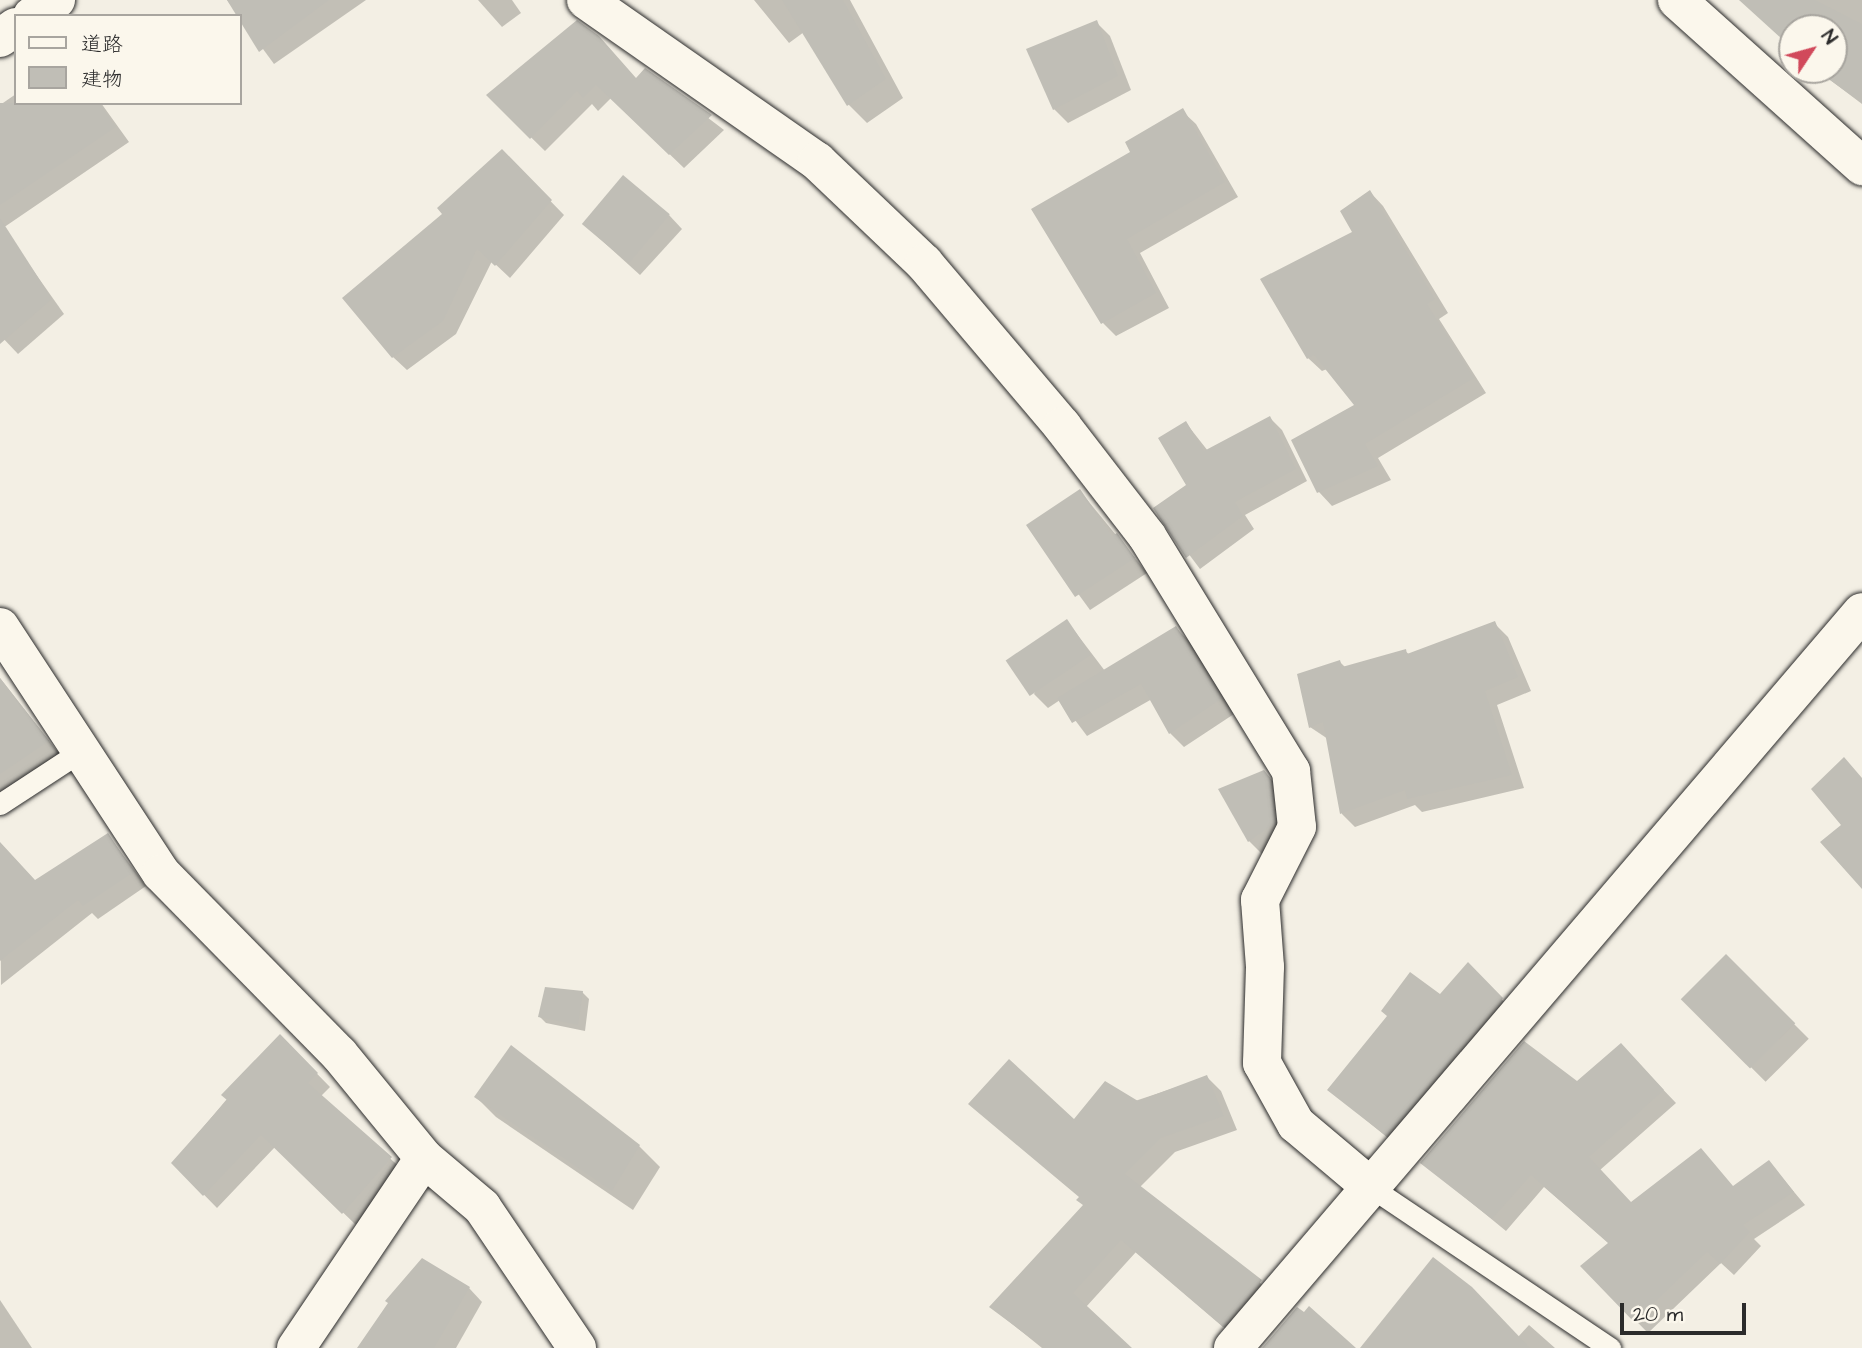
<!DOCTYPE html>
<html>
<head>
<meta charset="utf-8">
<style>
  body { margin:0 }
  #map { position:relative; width:1862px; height:1348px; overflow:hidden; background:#f3efe4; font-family:"Architects Daughter","Klee One",sans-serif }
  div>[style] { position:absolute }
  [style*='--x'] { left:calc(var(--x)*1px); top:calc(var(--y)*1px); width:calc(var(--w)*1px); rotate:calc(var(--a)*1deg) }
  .shadow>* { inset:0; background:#0003; transform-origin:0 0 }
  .building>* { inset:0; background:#c0beb6; transform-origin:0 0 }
  .roads { filter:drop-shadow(0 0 2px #2b2b2b) drop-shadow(0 0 2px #2b2b2b) }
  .lane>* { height:21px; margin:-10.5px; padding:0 10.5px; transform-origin:10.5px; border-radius:10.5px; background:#fbf7ec }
  .street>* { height:38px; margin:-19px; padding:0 19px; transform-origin:19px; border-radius:19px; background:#fbf7ec }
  span { translate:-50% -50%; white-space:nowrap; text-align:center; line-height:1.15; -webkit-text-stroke:7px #fbf7ec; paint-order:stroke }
  .legend { position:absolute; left:14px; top:14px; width:228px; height:91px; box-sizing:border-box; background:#fbf7ec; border:2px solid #a8a59f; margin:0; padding:9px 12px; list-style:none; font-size:21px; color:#2b2b2b }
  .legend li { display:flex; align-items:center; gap:14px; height:35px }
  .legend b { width:35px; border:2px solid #a8a59f }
  .north { position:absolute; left:1778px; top:14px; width:70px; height:70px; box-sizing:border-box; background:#fbf7ec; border:2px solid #a8a59f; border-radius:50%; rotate:54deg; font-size:19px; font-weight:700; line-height:28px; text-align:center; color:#2b2b2b }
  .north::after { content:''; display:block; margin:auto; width:24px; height:32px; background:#d1495b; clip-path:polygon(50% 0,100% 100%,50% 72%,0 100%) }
  .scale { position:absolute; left:1620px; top:1303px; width:126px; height:32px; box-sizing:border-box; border:4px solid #2b2b2b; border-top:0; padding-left:9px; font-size:21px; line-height:24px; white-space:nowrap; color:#2b2b2b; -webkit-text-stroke:5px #fbf7ec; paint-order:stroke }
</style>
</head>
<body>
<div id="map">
  <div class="shadow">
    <div style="clip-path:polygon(227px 0,366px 0,274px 64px)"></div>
    <div style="clip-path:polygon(478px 0,512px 0,521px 13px,502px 27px)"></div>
    <div style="clip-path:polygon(754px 0,850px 0,903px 98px,867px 123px,849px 105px,804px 32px,789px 43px)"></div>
    <div style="clip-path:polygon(1759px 0,1862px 0,1862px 104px,1817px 70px,1834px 70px,1834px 28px,1792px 28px,1792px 47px)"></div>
    <div style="clip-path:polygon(1096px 22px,1110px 36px,1131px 90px,1068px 123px,1054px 109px,1028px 50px)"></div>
    <div style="clip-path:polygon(645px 70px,724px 130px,684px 168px,611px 98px,598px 111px,592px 104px,545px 151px,489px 96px,637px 79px)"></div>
    <div style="clip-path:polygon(16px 94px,16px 103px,101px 103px,129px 142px,0 230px,0 105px)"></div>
    <div style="clip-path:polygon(1182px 111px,1196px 124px,1238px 197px,1140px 253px,1169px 308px,1116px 336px,1103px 323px,1132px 153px)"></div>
    <div style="clip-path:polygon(502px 151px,564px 215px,510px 278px,492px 261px,456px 334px,407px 370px,393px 357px,444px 214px)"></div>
    <div style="clip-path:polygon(1370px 192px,1383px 206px,1448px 313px,1439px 319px,1486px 393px,1378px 458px,1391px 480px,1332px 506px,1319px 492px,1293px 441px,1357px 406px,1327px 369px,1322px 371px,1308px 358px)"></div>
    <div style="clip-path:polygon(669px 215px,682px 229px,640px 275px,598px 237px)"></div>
    <div style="clip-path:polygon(23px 256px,64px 314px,18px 354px,0 335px,0 275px)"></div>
    <div style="clip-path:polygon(1270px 418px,1282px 430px,1307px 481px,1245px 515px,1254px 529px,1200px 569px,1155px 509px,1188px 486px,1186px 423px,1208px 451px)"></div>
    <div style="clip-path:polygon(1080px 491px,1147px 573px,1090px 610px,1028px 525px)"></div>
    <div style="clip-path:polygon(1067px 621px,1105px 671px,1176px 628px,1190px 642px,1234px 714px,1184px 747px,1170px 733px,1152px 699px,1087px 736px,1060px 700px,1048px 708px,1034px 694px)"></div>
    <div style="clip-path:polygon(1494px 623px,1508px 637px,1531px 691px,1497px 705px,1524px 788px,1422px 812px,1415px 805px,1355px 827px,1342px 814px,1328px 739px,1310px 727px,1340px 662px,1345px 667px,1405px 651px,1410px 655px)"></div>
    <div style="clip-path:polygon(0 678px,61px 756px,0 796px)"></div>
    <div style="clip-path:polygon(1264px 772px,1278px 786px,1288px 837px,1263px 855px,1249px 841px,1220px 790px)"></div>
    <div style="clip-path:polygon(108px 835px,146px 886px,98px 919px,92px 913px,1px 985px,0 843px,36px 882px)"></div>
    <div style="left:1726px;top:956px;width:117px;height:61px;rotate:45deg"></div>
    <div style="clip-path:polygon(1468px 965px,1515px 1013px,1400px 1148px,1330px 1090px,1440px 996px)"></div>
    <div style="clip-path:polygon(582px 992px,589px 999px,585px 1031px,546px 1023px,540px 1017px)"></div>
    <div style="clip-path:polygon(280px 1036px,330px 1087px,321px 1096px,404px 1171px,356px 1225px,275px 1147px,217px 1208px,173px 1163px)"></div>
    <div style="clip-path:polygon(1633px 1058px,1676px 1103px,1600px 1170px,1631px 1204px,1734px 1188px,1769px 1162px,1805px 1205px,1754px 1239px,1761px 1246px,1734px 1275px,1721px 1263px,1648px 1333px,1582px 1266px,1610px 1244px,1544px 1187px,1506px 1231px,1423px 1163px)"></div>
    <div style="clip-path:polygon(1207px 1077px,1221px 1091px,1237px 1130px,1175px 1152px,1140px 1187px,1275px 1295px,1234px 1336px,1136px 1252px,1086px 1307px,1130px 1348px,1042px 1348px,991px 1307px,1085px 1206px,1075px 1121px)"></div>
    <div style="clip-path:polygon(476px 1097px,639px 1146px,660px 1167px,633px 1210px,496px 1117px)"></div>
    <div style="clip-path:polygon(469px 1288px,482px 1302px,456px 1348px,360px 1348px,390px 1303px)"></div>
    <div style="clip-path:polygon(0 1300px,32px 1348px,0 1348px)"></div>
    <div style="clip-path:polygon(1529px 1325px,1555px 1348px,1442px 1348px,1518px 1337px)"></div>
  </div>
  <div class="building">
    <div style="clip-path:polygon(227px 0,329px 0,259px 52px)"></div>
    <div style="clip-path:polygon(782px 0,843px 0,886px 79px,847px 106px)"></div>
    <div style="clip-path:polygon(1739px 0,1815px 0,1862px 24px,1862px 103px,1816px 70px,1834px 70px,1834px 28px,1792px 28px,1792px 48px)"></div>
    <div style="clip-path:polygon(577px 20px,599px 36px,636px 78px,645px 68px,712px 115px,669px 155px,596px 85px,583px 98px,577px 91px,530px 139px,486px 95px)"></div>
    <div style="clip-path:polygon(1097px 20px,1118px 76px,1053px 110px,1026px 49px)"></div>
    <div style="clip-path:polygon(0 103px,99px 103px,116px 127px,0 205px)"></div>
    <div style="clip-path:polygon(1183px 108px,1225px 182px,1127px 239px,1156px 293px,1101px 324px,1031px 209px,1130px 152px,1125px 142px)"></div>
    <div style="clip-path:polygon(502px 149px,552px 200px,495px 266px,477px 249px,443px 321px,392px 358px,342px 298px,442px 214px,437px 208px)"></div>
    <div style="left:623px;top:175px;width:61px;height:64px;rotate:40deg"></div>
    <div style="clip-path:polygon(1370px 190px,1435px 299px,1427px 304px,1474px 378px,1365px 444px,1378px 466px,1317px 493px,1291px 440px,1354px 405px,1314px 355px,1307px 359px,1260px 279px,1352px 232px,1340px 211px)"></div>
    <div style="clip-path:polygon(0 218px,52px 299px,0 344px)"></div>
    <div style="clip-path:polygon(1270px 416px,1296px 469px,1235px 502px,1243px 516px,1186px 558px,1153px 508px,1186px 485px,1158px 438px,1186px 421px,1204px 451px)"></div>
    <div style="clip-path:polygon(1080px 489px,1112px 536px,1117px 533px,1135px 558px,1075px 597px,1026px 525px)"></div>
    <div style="left:1067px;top:619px;width:43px;height:74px;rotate:56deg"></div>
    <div style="clip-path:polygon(1495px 621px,1518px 677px,1485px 691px,1512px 775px,1407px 799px,1405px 790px,1340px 814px,1323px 722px,1309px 728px,1297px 674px,1340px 660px,1342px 667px,1406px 649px,1407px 654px)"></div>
    <div style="clip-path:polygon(1176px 626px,1221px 699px,1169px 734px,1141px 684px,1072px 723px,1057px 698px)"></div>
    <div style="clip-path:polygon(0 678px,49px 741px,0 774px)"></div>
    <div style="clip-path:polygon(1844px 757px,1862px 778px,1862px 889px,1820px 842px,1841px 825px,1811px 789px)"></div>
    <div style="clip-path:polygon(1264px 770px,1270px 778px,1275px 823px,1248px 842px,1218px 789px)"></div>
    <div style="clip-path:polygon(108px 833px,134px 872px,83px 906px,78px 900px,0 961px,0 842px,35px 880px)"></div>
    <div style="left:1726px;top:954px;width:98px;height:64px;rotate:45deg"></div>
    <div style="clip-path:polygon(1468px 962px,1503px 998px,1386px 1136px,1327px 1090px,1387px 1016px,1381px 1011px,1410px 972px,1440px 994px)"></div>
    <div style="clip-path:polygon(545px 987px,583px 991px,578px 1025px,538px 1017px)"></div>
    <div style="clip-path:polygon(280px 1034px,318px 1073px,308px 1083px,392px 1157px,342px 1214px,261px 1135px,203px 1196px,171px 1163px,227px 1100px,221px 1095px)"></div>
    <div style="clip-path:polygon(1524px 1041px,1577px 1081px,1621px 1043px,1664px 1090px,1589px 1157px,1631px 1202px,1701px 1148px,1733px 1186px,1769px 1160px,1794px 1192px,1743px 1225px,1750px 1232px,1720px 1264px,1707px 1252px,1634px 1322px,1580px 1266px,1608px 1243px,1531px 1175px,1492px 1219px,1420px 1163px)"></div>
    <div style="clip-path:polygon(511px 1045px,640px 1145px,612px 1191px,474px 1097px)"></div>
    <div style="clip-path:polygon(1009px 1059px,1074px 1119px,1105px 1081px,1138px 1101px,1207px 1075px,1224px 1116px,1161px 1138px,1125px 1174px,1262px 1280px,1223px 1327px,1121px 1240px,1073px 1293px,1132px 1348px,1044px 1348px,989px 1307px,1083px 1205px,1076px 1200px,1079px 1197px,968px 1104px)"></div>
    <div style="clip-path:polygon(1433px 1257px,1472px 1287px,1530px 1348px,1360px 1348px)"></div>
    <div style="clip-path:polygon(422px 1258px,470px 1287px,434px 1348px,357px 1348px,388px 1303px,385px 1301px)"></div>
    <div style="clip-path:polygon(1309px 1306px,1356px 1348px,1262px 1348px,1297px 1307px,1304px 1312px)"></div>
  </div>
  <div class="roads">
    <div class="lane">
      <div style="--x:0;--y:804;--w:97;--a:-33.2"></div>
      <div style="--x:1372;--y:1188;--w:287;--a:33.9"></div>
    </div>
    <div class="street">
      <div style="--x:586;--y:0;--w:282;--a:34.9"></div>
      <div style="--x:817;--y:161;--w:148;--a:43.6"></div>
      <div style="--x:924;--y:263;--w:214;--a:49.7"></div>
      <div style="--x:1062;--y:426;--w:139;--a:52.3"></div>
      <div style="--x:1147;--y:536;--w:276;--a:58.5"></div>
      <div style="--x:1291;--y:771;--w:56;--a:83.9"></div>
      <div style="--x:1297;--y:827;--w:82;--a:116.9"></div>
      <div style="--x:1260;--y:900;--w:67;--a:85.7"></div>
      <div style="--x:1265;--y:967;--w:96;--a:91.8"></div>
      <div style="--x:1262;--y:1063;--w:70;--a:60.9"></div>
      <div style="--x:1296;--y:1124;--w:99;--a:40.1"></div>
      <div style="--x:1677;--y:0;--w:249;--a:41.9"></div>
      <div style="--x:32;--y:16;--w:29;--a:-34"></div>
      <div style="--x:0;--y:38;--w:19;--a:-35"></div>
      <div style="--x:0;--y:627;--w:294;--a:56.8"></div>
      <div style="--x:161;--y:873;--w:254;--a:45.5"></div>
      <div style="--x:339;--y:1054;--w:134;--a:50.7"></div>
      <div style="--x:424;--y:1158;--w:76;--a:40.2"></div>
      <div style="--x:482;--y:1207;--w:170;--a:56"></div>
      <div style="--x:296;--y:1348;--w:229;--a:-56"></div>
      <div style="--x:1233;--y:1348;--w:968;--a:-49.48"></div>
    </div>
  </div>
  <ul class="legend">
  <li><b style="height:9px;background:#fbf7ec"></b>道路</li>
  <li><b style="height:19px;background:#c0beb6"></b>建物</li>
  </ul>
  <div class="north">N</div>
  <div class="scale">20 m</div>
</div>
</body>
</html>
